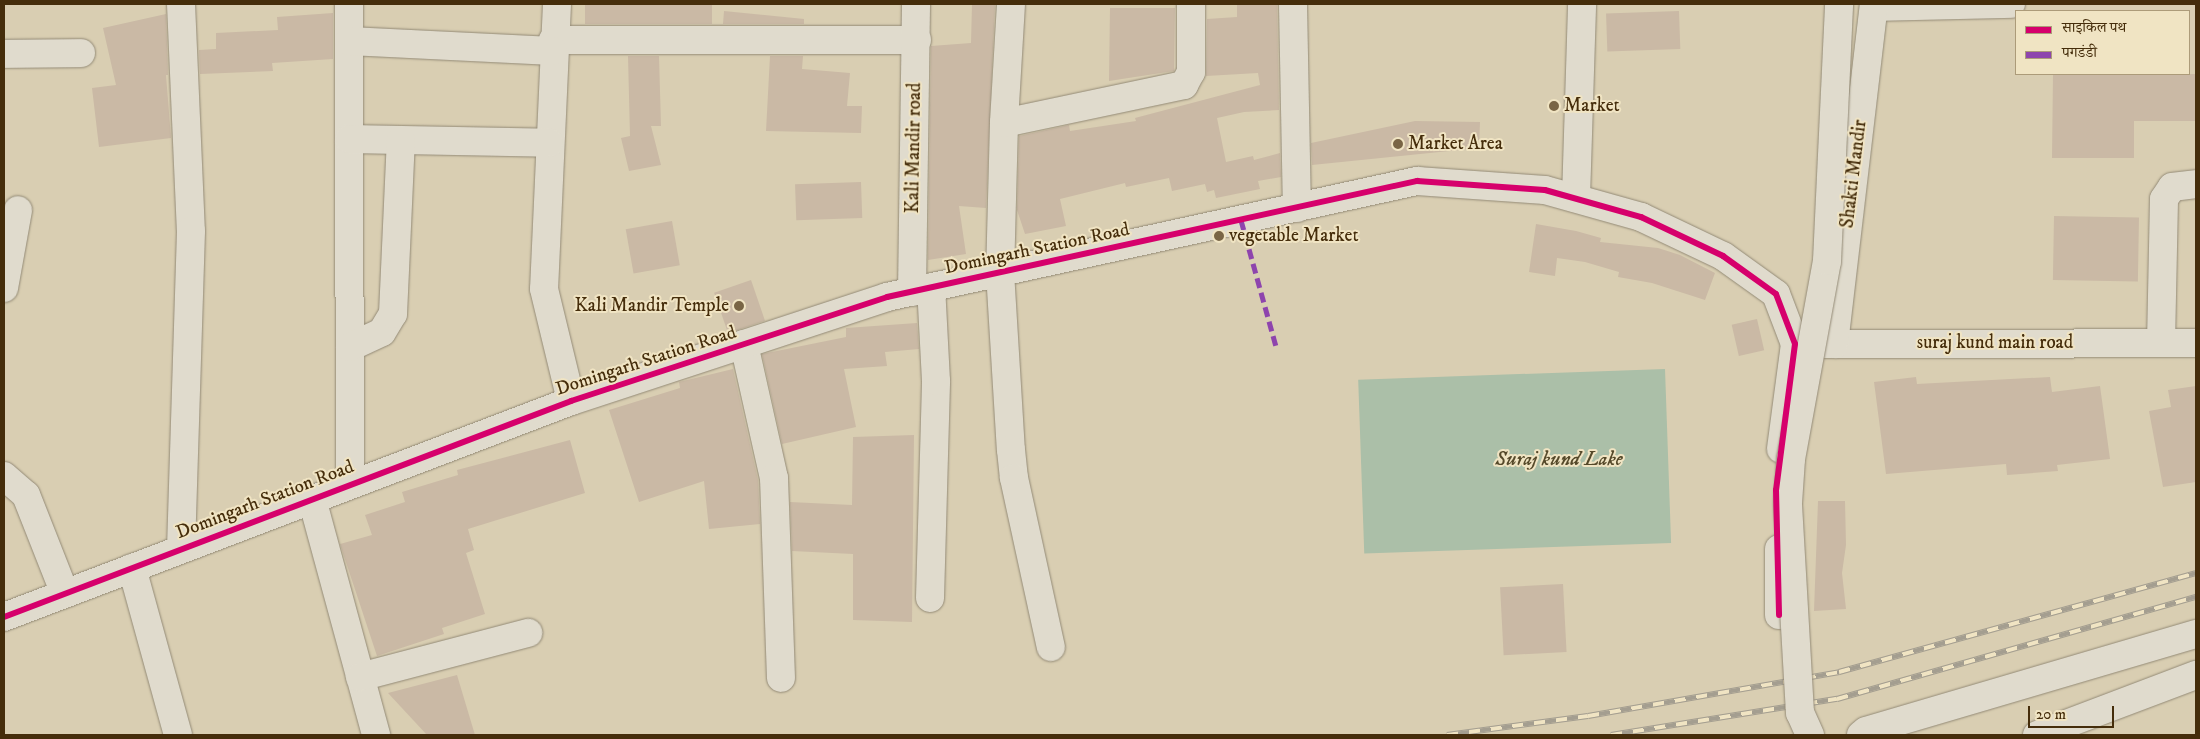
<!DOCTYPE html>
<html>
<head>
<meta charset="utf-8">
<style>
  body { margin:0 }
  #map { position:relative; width:2200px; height:739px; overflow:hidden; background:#d9ceb2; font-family:"IM FELL DW Pica","Noto Serif Devanagari",serif }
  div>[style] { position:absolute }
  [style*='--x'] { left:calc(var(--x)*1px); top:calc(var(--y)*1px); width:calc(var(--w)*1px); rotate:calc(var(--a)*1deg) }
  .water>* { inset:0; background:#abbfa8; transform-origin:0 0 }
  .building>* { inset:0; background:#cab9a5; transform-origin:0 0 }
  .roads { filter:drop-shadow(0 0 1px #938a76) drop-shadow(0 0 1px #938a76) }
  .minor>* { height:28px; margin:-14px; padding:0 14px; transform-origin:14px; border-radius:14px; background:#e0dbcd }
  .rail>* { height:5.5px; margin-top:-2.75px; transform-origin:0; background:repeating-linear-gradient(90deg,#f0e4c3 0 11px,#a49e90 0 22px); box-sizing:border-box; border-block:1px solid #a49e90 }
  .bridges { filter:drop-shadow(0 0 1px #938a76) drop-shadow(0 0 1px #938a76) }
  .minor-bridge>* { height:28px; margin:-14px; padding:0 14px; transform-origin:14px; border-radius:14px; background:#e0dbcd }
  .quiet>* { height:5px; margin-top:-2.5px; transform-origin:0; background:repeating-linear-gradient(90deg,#8e44ad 0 10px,transparent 0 15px) }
  .cycleway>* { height:6px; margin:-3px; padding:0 3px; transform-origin:3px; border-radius:3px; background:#d6006c }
  .dots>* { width:14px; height:14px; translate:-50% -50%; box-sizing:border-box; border:2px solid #f0e4c3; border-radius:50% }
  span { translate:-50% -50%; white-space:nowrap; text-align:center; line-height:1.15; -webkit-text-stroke:4px #f0e4c3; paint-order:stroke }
  .poi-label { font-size:19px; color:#452d0b }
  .left { translate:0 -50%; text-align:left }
  .right { translate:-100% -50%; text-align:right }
  .street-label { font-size:19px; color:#452d0b }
  .water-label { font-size:20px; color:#55492a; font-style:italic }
  .frame { position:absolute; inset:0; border:5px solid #452d0b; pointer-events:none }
  .legend { position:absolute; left:2015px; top:10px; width:175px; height:65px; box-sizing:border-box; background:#f0e4c3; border:1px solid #ac9b79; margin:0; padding:6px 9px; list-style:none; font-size:15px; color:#452d0b }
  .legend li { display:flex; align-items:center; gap:10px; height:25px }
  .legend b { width:25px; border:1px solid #ac9b79 }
  .scale { position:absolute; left:2028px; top:706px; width:86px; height:22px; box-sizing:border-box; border:2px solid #452d0b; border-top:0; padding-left:6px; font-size:15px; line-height:18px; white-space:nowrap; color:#452d0b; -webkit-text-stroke:4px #f0e4c3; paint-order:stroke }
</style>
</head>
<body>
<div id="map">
  <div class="water">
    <div style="left:1665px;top:369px;width:174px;height:307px;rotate:88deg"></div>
  </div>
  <div class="building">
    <div style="left:585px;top:4px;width:127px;height:20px"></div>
    <div style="clip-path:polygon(972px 4px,995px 4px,986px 208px,959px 206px,966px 254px,928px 260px,931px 46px,971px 43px)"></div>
    <div style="clip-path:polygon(1237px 4px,1277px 4px,1279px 110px,1244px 112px,1217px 118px,1226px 162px,1253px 156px,1254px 160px,1280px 153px,1281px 177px,1258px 181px,1260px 189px,1216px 198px,1214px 190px,1207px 192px,1205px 184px,1172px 191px,1169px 178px,1126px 187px,1125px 183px,1060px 199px,1066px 226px,1025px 234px,1017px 210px,1019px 136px,1069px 125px,1070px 131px,1136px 121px,1135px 118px,1260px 85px,1258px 73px,1206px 76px,1207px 19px,1237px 17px)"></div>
    <div style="clip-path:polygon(1110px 8px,1175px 8px,1174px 71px,1109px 81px)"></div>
    <div style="clip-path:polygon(724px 11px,804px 19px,804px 24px,723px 24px)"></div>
    <div style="left:1679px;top:11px;width:38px;height:73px;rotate:88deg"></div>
    <div style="clip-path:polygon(333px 13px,333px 59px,272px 63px,273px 71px,200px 74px,199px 50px,216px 49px,216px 33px,278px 30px,277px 17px)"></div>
    <div style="clip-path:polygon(166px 14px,168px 75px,166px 75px,171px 138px,99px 147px,92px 88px,116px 85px,103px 28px)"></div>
    <div style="clip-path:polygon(628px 56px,659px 56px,661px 126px,651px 126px,661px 165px,629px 171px,621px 138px,630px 136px)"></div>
    <div style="clip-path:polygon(770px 56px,803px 56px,802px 69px,850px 73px,847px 106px,862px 106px,861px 133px,766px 131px)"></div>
    <div style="clip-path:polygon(2053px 74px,2196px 74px,2196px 121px,2134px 121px,2134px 158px,2052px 158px)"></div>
    <div style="clip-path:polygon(1415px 121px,1480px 122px,1479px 148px,1312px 165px,1311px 143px)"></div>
    <div style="left:861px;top:182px;width:36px;height:66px;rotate:88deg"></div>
    <div style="left:2054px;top:216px;width:85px;height:64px;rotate:1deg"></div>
    <div style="left:672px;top:221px;width:45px;height:47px;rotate:80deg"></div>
    <div style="clip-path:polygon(1536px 224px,1576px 231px,1601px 238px,1600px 242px,1658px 248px,1680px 255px,1715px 273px,1705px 300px,1652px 283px,1618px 277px,1619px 272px,1585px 262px,1557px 258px,1555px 276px,1529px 272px)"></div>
    <div style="left:751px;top:280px;width:43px;height:39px;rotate:71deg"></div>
    <div style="left:1757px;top:319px;width:32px;height:26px;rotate:77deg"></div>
    <div style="clip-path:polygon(917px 323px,919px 349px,885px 352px,887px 366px,844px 369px,856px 427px,782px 444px,762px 354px,846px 337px,846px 328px)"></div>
    <div style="clip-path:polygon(733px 369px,758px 480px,760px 524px,709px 529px,704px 481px,639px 502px,609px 410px,680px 388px,679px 382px)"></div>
    <div style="clip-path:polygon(1916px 377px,1917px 384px,2050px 377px,2052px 392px,2100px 386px,2110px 459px,2057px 465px,2058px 471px,2007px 475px,2006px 464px,1886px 474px,1874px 382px)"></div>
    <div style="clip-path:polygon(2196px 386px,2196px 482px,2163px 487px,2149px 411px,2171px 407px,2168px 390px)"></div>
    <div style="clip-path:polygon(914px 435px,912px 622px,853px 620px,853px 554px,792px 551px,790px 502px,852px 505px,853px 437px)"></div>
    <div style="clip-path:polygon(570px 440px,585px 493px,468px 529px,474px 550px,466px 553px,485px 614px,442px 628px,444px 634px,377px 656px,340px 544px,372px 535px,365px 515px,405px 502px,402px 492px,458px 475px,457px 470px)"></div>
    <div style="clip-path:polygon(1818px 501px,1845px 501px,1846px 545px,1842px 573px,1846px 609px,1814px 611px)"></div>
    <div style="left:1563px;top:584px;width:68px;height:63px;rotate:87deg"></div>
    <div style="clip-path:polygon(457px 675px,475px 735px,427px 735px,388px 693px)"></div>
  </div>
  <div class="roads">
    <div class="minor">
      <div style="--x:181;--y:4;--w:227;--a:87.5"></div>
      <div style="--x:191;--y:231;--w:318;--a:91.8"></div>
      <div style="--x:349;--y:4;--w:480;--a:89.9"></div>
      <div style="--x:557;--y:4;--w:285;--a:92.6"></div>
      <div style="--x:544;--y:289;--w:115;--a:76.4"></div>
      <div style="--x:1011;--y:4;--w:119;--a:93.4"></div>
      <div style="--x:1004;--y:123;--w:149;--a:91.5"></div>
      <div style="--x:1000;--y:272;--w:178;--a:86.5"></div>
      <div style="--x:1011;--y:450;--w:28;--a:84"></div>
      <div style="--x:1014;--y:478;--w:173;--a:77.7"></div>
      <div style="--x:1293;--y:4;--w:204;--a:88.9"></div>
      <div style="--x:1874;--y:7;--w:137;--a:-1.3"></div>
      <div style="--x:553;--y:40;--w:364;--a:0"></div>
      <div style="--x:349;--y:41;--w:204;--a:2.8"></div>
      <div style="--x:4;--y:54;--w:77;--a:-0.7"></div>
      <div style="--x:1004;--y:123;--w:184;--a:-11.9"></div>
      <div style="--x:1184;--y:85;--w:15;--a:-62"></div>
      <div style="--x:1191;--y:72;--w:68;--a:-90"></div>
      <div style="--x:349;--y:139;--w:200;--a:1.1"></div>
      <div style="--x:1576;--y:198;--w:194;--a:-88.2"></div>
      <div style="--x:4;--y:288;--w:79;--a:-79.8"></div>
      <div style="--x:912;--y:292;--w:288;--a:-89.2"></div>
      <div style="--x:2161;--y:343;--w:144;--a:-88.8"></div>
      <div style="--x:2164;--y:199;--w:14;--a:-56"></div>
      <div style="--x:2172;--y:187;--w:24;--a:-7"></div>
      <div style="--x:744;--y:344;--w:137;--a:77.4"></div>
      <div style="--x:774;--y:478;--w:200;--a:88"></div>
      <div style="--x:1795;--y:344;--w:401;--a:-0.1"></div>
      <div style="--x:1834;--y:344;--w:342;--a:-83.3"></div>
      <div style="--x:350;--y:347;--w:35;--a:-25"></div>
      <div style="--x:382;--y:332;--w:21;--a:-59"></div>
      <div style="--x:393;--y:314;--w:174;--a:-87.4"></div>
      <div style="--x:4;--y:476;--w:29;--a:41"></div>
      <div style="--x:26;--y:495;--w:106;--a:68.5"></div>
      <div style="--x:312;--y:499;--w:245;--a:74.8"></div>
      <div style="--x:132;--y:568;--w:173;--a:74.6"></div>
      <div style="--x:930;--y:598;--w:217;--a:-88.4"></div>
      <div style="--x:936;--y:381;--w:94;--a:-93"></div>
      <div style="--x:1779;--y:615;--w:66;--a:-90"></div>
      <div style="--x:4;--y:617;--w:607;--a:-20.85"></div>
      <div style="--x:571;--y:401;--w:333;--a:-18.2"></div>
      <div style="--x:887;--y:297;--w:543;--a:-12.35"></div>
      <div style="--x:1417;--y:181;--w:128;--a:4"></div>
      <div style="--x:1545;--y:190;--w:100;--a:15.7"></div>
      <div style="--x:1641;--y:217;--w:91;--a:25.4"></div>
      <div style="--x:1723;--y:256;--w:65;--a:35.6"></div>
      <div style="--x:1776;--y:294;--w:53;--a:69.2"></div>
      <div style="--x:1795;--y:344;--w:106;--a:97.6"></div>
      <div style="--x:360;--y:677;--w:174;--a:-14.7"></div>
      <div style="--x:1861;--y:735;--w:6;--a:-39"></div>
      <div style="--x:1866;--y:731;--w:344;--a:-16.4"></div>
      <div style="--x:2037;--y:735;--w:170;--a:-20.7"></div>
    </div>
  </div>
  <div class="rail">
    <div style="--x:1447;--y:735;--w:142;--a:-7.7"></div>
    <div style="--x:1588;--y:716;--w:255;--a:-9.9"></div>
    <div style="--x:1839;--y:672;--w:370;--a:-15.5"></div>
    <div style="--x:1611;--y:735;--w:229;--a:-9.1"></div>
    <div style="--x:1837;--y:699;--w:373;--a:-15.9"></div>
  </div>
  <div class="bridges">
    <div class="minor-bridge">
      <div style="--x:1810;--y:735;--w:24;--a:-114"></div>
      <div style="--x:1800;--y:713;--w:210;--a:-93.3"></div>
      <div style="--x:1788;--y:503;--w:44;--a:-86.1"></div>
      <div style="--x:1791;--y:459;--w:201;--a:-79.7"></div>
      <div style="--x:1827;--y:261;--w:257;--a:-87.3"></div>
    </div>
  </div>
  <div class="quiet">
    <div style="--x:1241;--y:220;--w:131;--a:74.5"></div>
  </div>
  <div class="cycleway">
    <div style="--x:4;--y:617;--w:607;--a:-20.85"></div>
    <div style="--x:571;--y:401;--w:333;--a:-18.2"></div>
    <div style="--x:887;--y:297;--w:543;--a:-12.35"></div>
    <div style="--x:1417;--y:181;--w:128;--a:4"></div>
    <div style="--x:1545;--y:190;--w:100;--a:15.7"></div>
    <div style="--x:1641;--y:217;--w:91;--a:25.4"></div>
    <div style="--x:1723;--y:256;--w:65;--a:35.6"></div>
    <div style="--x:1776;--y:294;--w:53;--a:69.2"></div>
    <div style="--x:1795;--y:344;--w:147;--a:97.4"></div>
    <div style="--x:1776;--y:490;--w:125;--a:88.6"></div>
  </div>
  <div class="dots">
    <div style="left:1554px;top:106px;background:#796545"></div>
    <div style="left:1398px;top:144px;background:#796545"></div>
    <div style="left:1219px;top:236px;background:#796545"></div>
    <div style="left:739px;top:306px;background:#796545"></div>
  </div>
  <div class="poi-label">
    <span class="left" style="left:1564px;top:106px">Market</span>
    <span class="left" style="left:1408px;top:144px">Market Area</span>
    <span class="left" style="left:1229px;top:236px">vegetable Market</span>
    <span class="right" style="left:729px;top:306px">Kali Mandir Temple</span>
  </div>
  <div class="street-label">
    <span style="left:914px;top:148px;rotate:-89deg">Kali Mandir road</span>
    <span style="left:1854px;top:174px;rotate:-83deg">Shakti Mandir</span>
    <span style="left:1037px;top:249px;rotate:-12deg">Domingarh Station Road</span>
    <span style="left:1995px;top:343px">suraj kund main road</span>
    <span style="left:646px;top:361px;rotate:-18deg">Domingarh Station Road</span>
    <span style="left:265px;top:500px;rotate:-21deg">Domingarh Station Road</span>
  </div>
  <div class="water-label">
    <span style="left:1559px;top:459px">Suraj kund Lake</span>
  </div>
  <div class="frame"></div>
  <ul class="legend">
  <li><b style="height:6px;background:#d6006c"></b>साइकिल पथ</li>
  <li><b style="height:6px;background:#8e44ad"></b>पगडंडी</li>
  </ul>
  <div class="scale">20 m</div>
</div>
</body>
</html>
